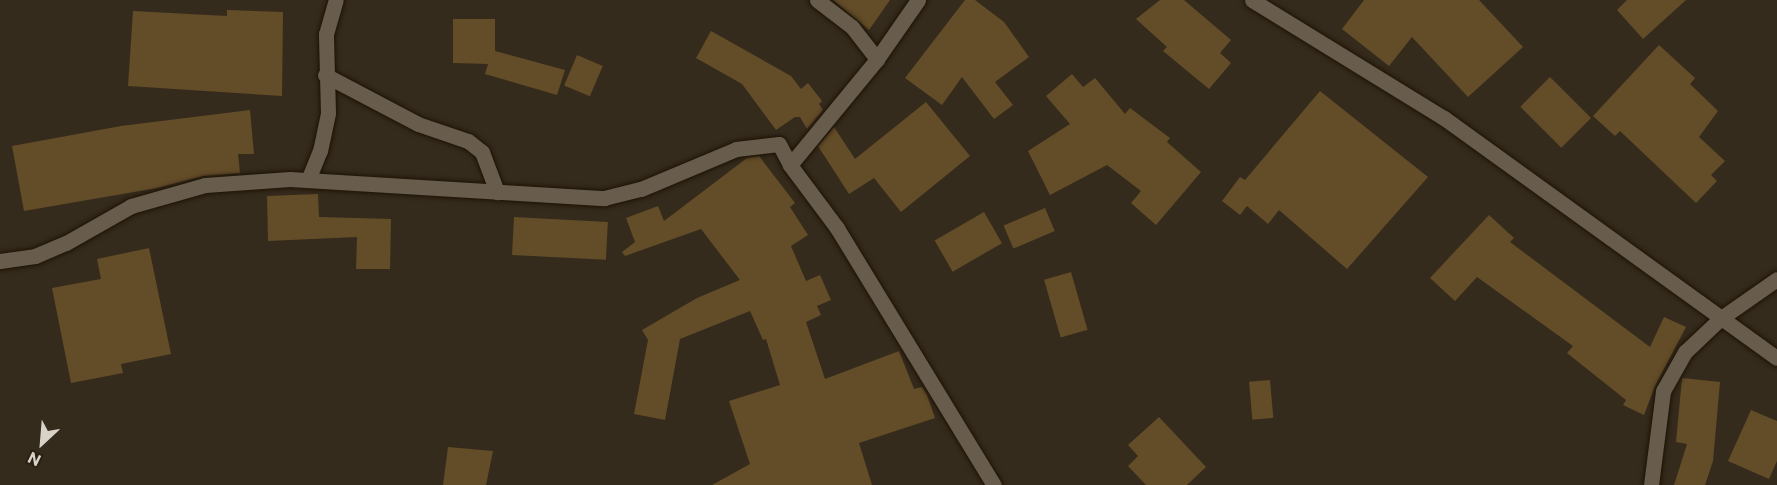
<!DOCTYPE html>
<html>
<head>
<meta charset="utf-8">
<style>
  body { margin:0 }
  #map { position:relative; width:1777px; height:485px; overflow:hidden; background:#352b1c; font-family:Commissioner,sans-serif }
  div>[style] { position:absolute }
  [style*='--x'] { left:calc(var(--x)*1px); top:calc(var(--y)*1px); width:calc(var(--w)*1px); rotate:calc(var(--a)*1deg) }
  .building>* { inset:0; background:#634c28; transform-origin:0 0 }
  .roads { filter:drop-shadow(0 0 2px #1d1306) drop-shadow(0 0 2px #1d1306) }
  .pedestrian>* { height:15px; margin:-7.5px; padding:0 7.5px; transform-origin:7.5px; border-radius:7.5px; background:#685d4c }
  .minor>* { height:15px; margin:-7.5px; padding:0 7.5px; transform-origin:7.5px; border-radius:7.5px; background:#685d4c }
  .tertiary>* { height:15px; margin:-7.5px; padding:0 7.5px; transform-origin:7.5px; border-radius:7.5px; background:#685d4c }
  span { translate:-50% -50%; white-space:nowrap; text-align:center; line-height:1.15; -webkit-text-stroke:6px #2b2113; paint-order:stroke }
  .north { position:absolute; left:12px; top:413px; width:60px; height:60px; -webkit-text-stroke:4px #2b2113; paint-order:stroke; rotate:206deg; font-size:16px; font-weight:700; line-height:24px; text-align:center; color:#d8d2c8 }
  .north::after { content:''; display:block; margin:auto; width:21px; height:27px; background:#d8d2c8; clip-path:polygon(50% 0,100% 100%,50% 72%,0 100%) }
</style>
</head>
<body>
<div id="map">
  <div class="building">
    <div style="clip-path:polygon(833px 0,890px 0,869px 30px)"></div>
    <div style="clip-path:polygon(965px 0,975px 0,1004px 22px,1029px 57px,995px 82px,1013px 105px,994px 119px,962px 77px,942px 105px,905px 78px)"></div>
    <div style="clip-path:polygon(1160px 0,1184px 0,1231px 40px,1220px 53px,1231px 63px,1209px 89px,1163px 51px,1167px 47px,1136px 19px)"></div>
    <div style="clip-path:polygon(1364px 0,1479px 0,1523px 47px,1468px 97px,1412px 37px,1389px 66px,1342px 29px)"></div>
    <div style="clip-path:polygon(1627px 0,1686px 0,1643px 39px,1617px 10px)"></div>
    <div style="clip-path:polygon(227px 10px,283px 12px,282px 96px,128px 86px,133px 11px,227px 16px)"></div>
    <div style="clip-path:polygon(453px 19px,495px 19px,495px 51px,565px 70px,557px 95px,485px 74px,488px 64px,453px 63px)"></div>
    <div style="clip-path:polygon(711px 31px,791px 76px,801px 89px,808px 83px,822px 101px,819px 104px,823px 110px,807px 129px,800px 117px,795px 117px,776px 130px,742px 84px,696px 58px)"></div>
    <div style="clip-path:polygon(1659px 45px,1695px 78px,1690px 84px,1718px 111px,1699px 137px,1725px 161px,1711px 175px,1717px 181px,1696px 203px,1620px 131px,1615px 136px,1593px 116px)"></div>
    <div style="left:577px;top:55px;width:28px;height:33px;rotate:23deg"></div>
    <div style="clip-path:polygon(1072px 74px,1083px 87px,1095px 78px,1125px 114px,1130px 108px,1170px 138px,1167px 142px,1201px 172px,1156px 225px,1131px 203px,1141px 191px,1107px 165px,1050px 195px,1028px 151px,1070px 124px,1046px 96px)"></div>
    <div style="left:1550px;top:77px;width:58px;height:42px;rotate:45deg"></div>
    <div style="clip-path:polygon(1320px 91px,1428px 177px,1347px 269px,1279px 210px,1268px 224px,1247px 206px,1240px 215px,1222px 201px,1240px 177px,1245px 180px)"></div>
    <div style="clip-path:polygon(926px 102px,970px 156px,901px 212px,874px 178px,849px 194px,818px 146px,834px 127px,855px 159px)"></div>
    <div style="clip-path:polygon(250px 110px,254px 154px,238px 154px,240px 173px,203px 176px,157px 188px,24px 211px,12px 146px,121px 126px)"></div>
    <div style="clip-path:polygon(759px 156px,795px 203px,790px 207px,808px 235px,791px 246px,806px 281px,820px 275px,831px 300px,817px 306px,821px 315px,806px 322px,825px 379px,899px 351px,914px 389px,922px 387px,927px 395px,935px 418px,859px 443px,872px 485px,712px 485px,750px 464px,729px 401px,780px 385px,766px 339px,763px 340px,750px 311px,680px 339px,665px 420px,634px 414px,648px 340px,642px 330px,697px 298px,740px 280px,701px 229px,625px 256px,622px 252px,635px 242px,626px 218px,658px 206px,664px 221px,747px 158px)"></div>
    <div style="clip-path:polygon(318px 194px,319px 217px,391px 219px,390px 269px,356px 269px,357px 237px,268px 241px,267px 196px)"></div>
    <div style="left:1045px;top:208px;width:25px;height:45px;rotate:67deg"></div>
    <div style="left:984px;top:212px;width:36px;height:57px;rotate:60deg"></div>
    <div style="clip-path:polygon(1489px 215px,1514px 238px,1510px 242px,1650px 347px,1664px 317px,1686px 327px,1655px 386px,1644px 415px,1623px 405px,1626px 400px,1567px 353px,1573px 346px,1477px 277px,1455px 301px,1430px 278px)"></div>
    <div style="left:514px;top:217px;width:94px;height:38px;rotate:3deg"></div>
    <div style="clip-path:polygon(149px 248px,171px 354px,121px 364px,123px 373px,71px 383px,52px 288px,101px 279px,97px 259px)"></div>
    <div style="left:1071px;top:272px;width:60px;height:28px;rotate:74deg"></div>
    <div style="clip-path:polygon(1682px 378px,1720px 382px,1713px 461px,1705px 485px,1674px 485px,1687px 444px,1676px 442px)"></div>
    <div style="left:1270px;top:380px;width:38px;height:21px;rotate:85deg"></div>
    <div style="clip-path:polygon(1751px 410px,1777px 421px,1777px 461px,1769px 479px,1728px 461px)"></div>
    <div style="clip-path:polygon(1159px 417px,1206px 467px,1187px 485px,1146px 485px,1128px 466px,1138px 456px,1128px 445px)"></div>
    <div style="clip-path:polygon(448px 447px,493px 451px,486px 485px,443px 485px)"></div>
  </div>
  <div class="roads">
    <div class="pedestrian">
      <div style="--x:325;--y:75;--w:105;--a:27.8"></div>
      <div style="--x:418;--y:124;--w:53;--a:18.8"></div>
      <div style="--x:468;--y:141;--w:18;--a:38"></div>
      <div style="--x:482;--y:152;--w:43;--a:69.4"></div>
      <div style="--x:308;--y:180;--w:31;--a:-68"></div>
      <div style="--x:320;--y:151;--w:39;--a:-78"></div>
      <div style="--x:328;--y:113;--w:79;--a:-91.5"></div>
      <div style="--x:326;--y:34;--w:35;--a:-74"></div>
    </div>
    <div class="minor">
      <div style="--x:817;--y:0;--w:44;--a:37.6"></div>
      <div style="--x:852;--y:27;--w:41;--a:52"></div>
      <div style="--x:790;--y:165;--w:79;--a:53.3"></div>
      <div style="--x:837;--y:228;--w:301;--a:58.6"></div>
      <div style="--x:0;--y:261;--w:35;--a:-8"></div>
      <div style="--x:35;--y:256;--w:34;--a:-23"></div>
      <div style="--x:66;--y:243;--w:75;--a:-29.6"></div>
      <div style="--x:131;--y:206;--w:77;--a:-15.8"></div>
      <div style="--x:205;--y:185;--w:85;--a:-4"></div>
      <div style="--x:290;--y:179;--w:315;--a:3.5"></div>
      <div style="--x:604;--y:198;--w:38;--a:-14"></div>
      <div style="--x:641;--y:189;--w:103;--a:-22.8"></div>
      <div style="--x:736;--y:149;--w:43;--a:-6.6"></div>
      <div style="--x:779;--y:144;--w:24;--a:62"></div>
      <div style="--x:790;--y:165;--w:137;--a:-50.6"></div>
      <div style="--x:877;--y:59;--w:72;--a:-55.2"></div>
      <div style="--x:1651;--y:485;--w:95;--a:-82.7"></div>
      <div style="--x:1663;--y:391;--w:45;--a:-60.6"></div>
      <div style="--x:1685;--y:352;--w:50;--a:-43.4"></div>
      <div style="--x:1721;--y:318;--w:68;--a:-34.9"></div>
    </div>
    <div class="tertiary">
      <div style="--x:1252;--y:0;--w:225;--a:31.6"></div>
      <div style="--x:1444;--y:118;--w:410;--a:35.8"></div>
    </div>
  </div>
  <div class="north">N</div>
</div>
</body>
</html>
